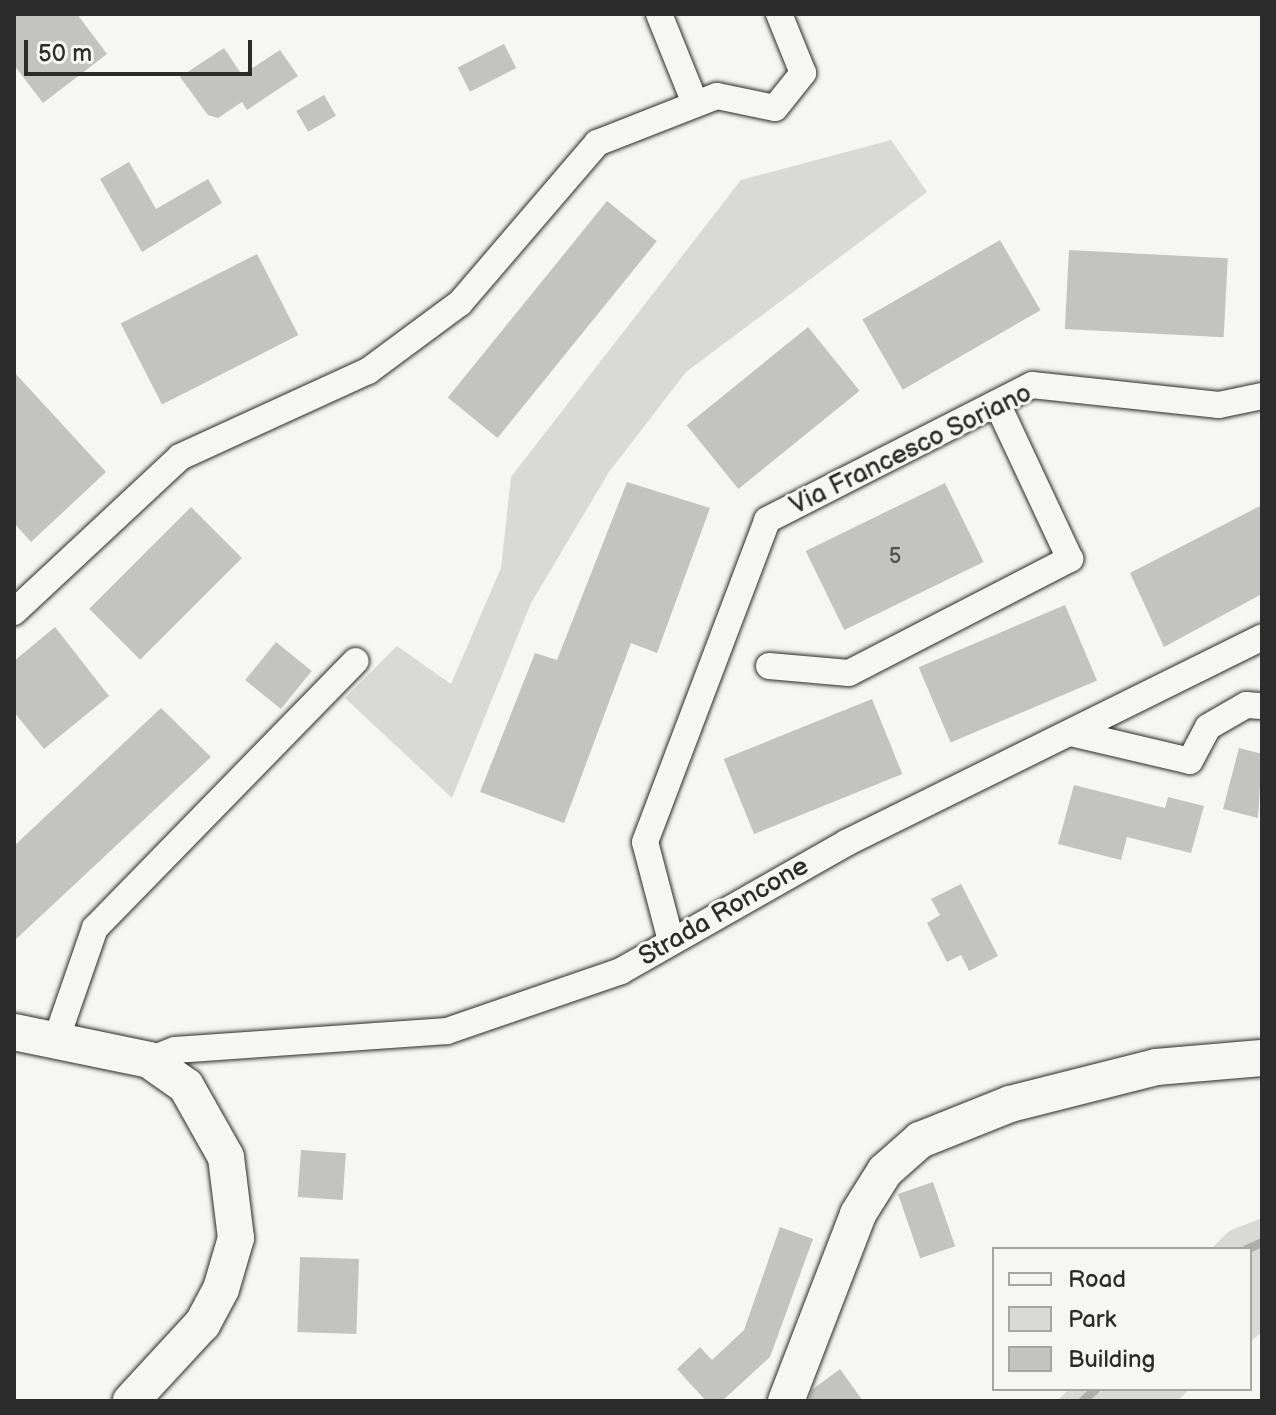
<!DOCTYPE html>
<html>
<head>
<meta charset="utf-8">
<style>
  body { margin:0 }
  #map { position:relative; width:1276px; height:1415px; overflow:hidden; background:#f6f6f2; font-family:"Balsamiq Sans",sans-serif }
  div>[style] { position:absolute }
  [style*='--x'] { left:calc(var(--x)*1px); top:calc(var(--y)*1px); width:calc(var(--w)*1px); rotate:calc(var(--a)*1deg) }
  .green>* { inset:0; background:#d9d9d5 }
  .stream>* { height:9px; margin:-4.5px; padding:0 4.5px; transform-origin:4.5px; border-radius:4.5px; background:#aeaeab }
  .building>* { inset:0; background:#c3c3c0; transform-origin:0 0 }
  .roads { filter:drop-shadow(0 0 2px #2b2b2b) drop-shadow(0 0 2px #2b2b2b) }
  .street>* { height:26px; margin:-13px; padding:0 13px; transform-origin:13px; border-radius:13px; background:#f6f6f2 }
  .secondary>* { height:36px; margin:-18px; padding:0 18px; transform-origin:18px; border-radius:18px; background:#f6f6f2 }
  span { translate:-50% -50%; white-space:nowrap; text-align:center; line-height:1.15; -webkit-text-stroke:6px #f6f6f2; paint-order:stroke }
  .number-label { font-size:22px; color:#515150 }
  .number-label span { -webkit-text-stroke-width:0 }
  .street-label { font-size:26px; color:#2b2b2b }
  .frame { position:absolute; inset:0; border:16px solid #2b2b2b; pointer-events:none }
  .legend { position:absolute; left:992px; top:1247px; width:260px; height:144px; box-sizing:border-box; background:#f6f6f2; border:2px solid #a5a5a2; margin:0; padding:10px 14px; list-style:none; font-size:24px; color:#2b2b2b }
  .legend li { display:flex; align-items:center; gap:16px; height:40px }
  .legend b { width:40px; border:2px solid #a5a5a2 }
  .scale { position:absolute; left:24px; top:40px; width:228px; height:36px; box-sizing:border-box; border:4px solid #2b2b2b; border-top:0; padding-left:10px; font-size:24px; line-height:28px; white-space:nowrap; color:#2b2b2b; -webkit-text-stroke:6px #f6f6f2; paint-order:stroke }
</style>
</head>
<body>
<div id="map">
  <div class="green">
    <div style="clip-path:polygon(891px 140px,927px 192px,686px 372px,609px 472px,531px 603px,452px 798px,345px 698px,397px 646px,451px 684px,501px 568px,511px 477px,741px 180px)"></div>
    <div style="clip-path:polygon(1262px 1218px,1262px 1332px,1250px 1342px,1250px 1249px,1211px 1249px,1229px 1231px)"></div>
    <div style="clip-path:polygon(1069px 1389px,1190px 1389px,1177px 1401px,1057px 1401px)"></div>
  </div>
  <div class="stream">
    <div style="--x:1246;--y:1249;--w:17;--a:-24"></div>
    <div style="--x:1082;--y:1401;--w:18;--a:-43"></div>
  </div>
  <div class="building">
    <div style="clip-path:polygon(14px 14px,77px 14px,107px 54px,43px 103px,14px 65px)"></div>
    <div style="left:504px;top:44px;width:27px;height:52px;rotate:63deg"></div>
    <div style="clip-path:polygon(224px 48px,242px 75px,280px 50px,298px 76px,247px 110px,242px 102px,218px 118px,208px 115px,180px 77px)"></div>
    <div style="left:324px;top:95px;width:24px;height:32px;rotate:60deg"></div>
    <div style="clip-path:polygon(129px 162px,156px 209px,208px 179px,222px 203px,142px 252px,100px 179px)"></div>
    <div style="left:607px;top:201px;width:64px;height:253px;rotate:39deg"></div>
    <div style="left:1000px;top:240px;width:81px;height:159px;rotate:60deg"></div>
    <div style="left:1069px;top:250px;width:159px;height:79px;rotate:3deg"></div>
    <div style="left:257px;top:254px;width:91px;height:153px;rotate:63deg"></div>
    <div style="left:808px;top:327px;width:82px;height:156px;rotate:51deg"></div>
    <div style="clip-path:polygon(14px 372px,106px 472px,31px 542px,14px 523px)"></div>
    <div style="clip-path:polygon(627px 482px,710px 508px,657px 653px,631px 643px,564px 823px,480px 792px,535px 653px,557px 660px)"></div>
    <div style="left:945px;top:483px;width:88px;height:155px;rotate:64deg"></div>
    <div style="clip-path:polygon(1262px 505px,1262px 594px,1164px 647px,1130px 573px)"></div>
    <div style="left:191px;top:507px;width:72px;height:144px;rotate:45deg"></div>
    <div style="left:1065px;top:605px;width:82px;height:159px;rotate:67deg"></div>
    <div style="clip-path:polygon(55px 627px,109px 696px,44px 749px,14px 712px,14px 661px)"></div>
    <div style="left:276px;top:642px;width:46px;height:49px;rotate:39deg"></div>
    <div style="left:872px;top:699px;width:81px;height:160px;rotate:68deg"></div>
    <div style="clip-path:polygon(161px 708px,211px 757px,14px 941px,14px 846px)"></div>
    <div style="clip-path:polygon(1239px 748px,1262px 754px,1258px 818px,1223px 809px)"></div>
    <div style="clip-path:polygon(1074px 785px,1165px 808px,1168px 797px,1204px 806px,1191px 853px,1127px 837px,1121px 860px,1058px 844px)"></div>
    <div style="clip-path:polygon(961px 884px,998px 956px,969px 971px,961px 955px,947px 962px,927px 923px,940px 915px,931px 899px)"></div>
    <div style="left:301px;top:1150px;width:45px;height:47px;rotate:4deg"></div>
    <div style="left:933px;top:1182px;width:68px;height:37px;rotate:71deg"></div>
    <div style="clip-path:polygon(780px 1227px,813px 1239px,770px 1357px,722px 1401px,706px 1401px,677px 1369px,700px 1347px,712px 1360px,744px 1330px)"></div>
    <div style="left:300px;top:1257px;width:59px;height:75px;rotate:2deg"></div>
    <div style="clip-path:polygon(840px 1369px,863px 1401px,808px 1401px,813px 1389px)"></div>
  </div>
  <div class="roads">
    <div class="street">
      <div style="--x:659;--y:14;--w:96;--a:68"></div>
      <div style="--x:14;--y:612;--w:227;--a:-43"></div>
      <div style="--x:180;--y:457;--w:207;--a:-24.6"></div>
      <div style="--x:368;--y:371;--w:114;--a:-36.5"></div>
      <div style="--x:460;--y:303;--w:211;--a:-49.4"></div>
      <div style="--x:597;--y:143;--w:129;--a:-21.4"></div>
      <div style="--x:717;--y:96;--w:59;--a:11.7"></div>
      <div style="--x:775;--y:108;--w:45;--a:-51.3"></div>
      <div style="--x:803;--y:73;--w:64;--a:-112.1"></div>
      <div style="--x:769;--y:666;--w:80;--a:5"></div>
      <div style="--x:849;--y:673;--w:249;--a:-27.3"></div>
      <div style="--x:1070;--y:559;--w:172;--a:-115.1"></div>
      <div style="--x:1071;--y:733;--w:122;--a:13.2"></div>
      <div style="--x:1190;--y:761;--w:38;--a:-62"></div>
      <div style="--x:1208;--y:727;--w:44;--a:-30.1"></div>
      <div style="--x:1246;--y:705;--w:16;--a:4"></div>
      <div style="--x:671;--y:941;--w:102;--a:-104.7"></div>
      <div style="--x:645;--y:842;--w:344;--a:-69.2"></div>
      <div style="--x:767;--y:520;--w:297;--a:-27"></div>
      <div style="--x:1032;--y:385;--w:188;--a:6.1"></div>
      <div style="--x:1219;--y:405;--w:44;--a:-11.8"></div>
      <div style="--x:56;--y:1040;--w:119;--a:-70.8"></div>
      <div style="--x:95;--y:928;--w:373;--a:-45.7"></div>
      <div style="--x:149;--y:1060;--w:28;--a:-21"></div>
      <div style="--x:175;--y:1050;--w:273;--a:-4"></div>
      <div style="--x:447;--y:1031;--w:184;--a:-19"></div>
      <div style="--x:621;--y:971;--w:259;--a:-29.6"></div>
      <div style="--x:846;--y:843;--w:464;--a:-26.3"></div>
    </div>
    <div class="secondary">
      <div style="--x:14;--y:1032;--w:138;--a:11.7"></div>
      <div style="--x:149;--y:1060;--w:45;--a:35.1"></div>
      <div style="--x:186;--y:1086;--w:81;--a:60.6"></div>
      <div style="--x:226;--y:1157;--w:82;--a:83"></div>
      <div style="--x:236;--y:1238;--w:53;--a:106.4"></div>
      <div style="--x:221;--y:1289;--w:40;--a:118"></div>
      <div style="--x:202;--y:1324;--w:105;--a:132.7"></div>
      <div style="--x:786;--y:1401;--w:200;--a:-68.9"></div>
      <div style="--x:858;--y:1214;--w:51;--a:-57.9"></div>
      <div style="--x:885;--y:1171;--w:47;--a:-41.5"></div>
      <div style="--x:920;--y:1140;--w:97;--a:-21.8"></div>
      <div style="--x:1010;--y:1104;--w:151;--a:-14.2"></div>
      <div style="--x:1156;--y:1067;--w:106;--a:-4.9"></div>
    </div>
  </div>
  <div class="number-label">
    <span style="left:895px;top:557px">5</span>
  </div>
  <div class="street-label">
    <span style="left:911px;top:450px;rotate:-26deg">Via Francesco Soriano</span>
    <span style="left:724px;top:912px;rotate:-30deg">Strada Roncone</span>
  </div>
  <div class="frame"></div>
  <ul class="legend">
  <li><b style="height:10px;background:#f6f6f2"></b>Road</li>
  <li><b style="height:22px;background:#d9d9d5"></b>Park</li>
  <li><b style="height:22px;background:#c3c3c0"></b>Building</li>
  </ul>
  <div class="scale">50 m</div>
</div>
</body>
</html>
